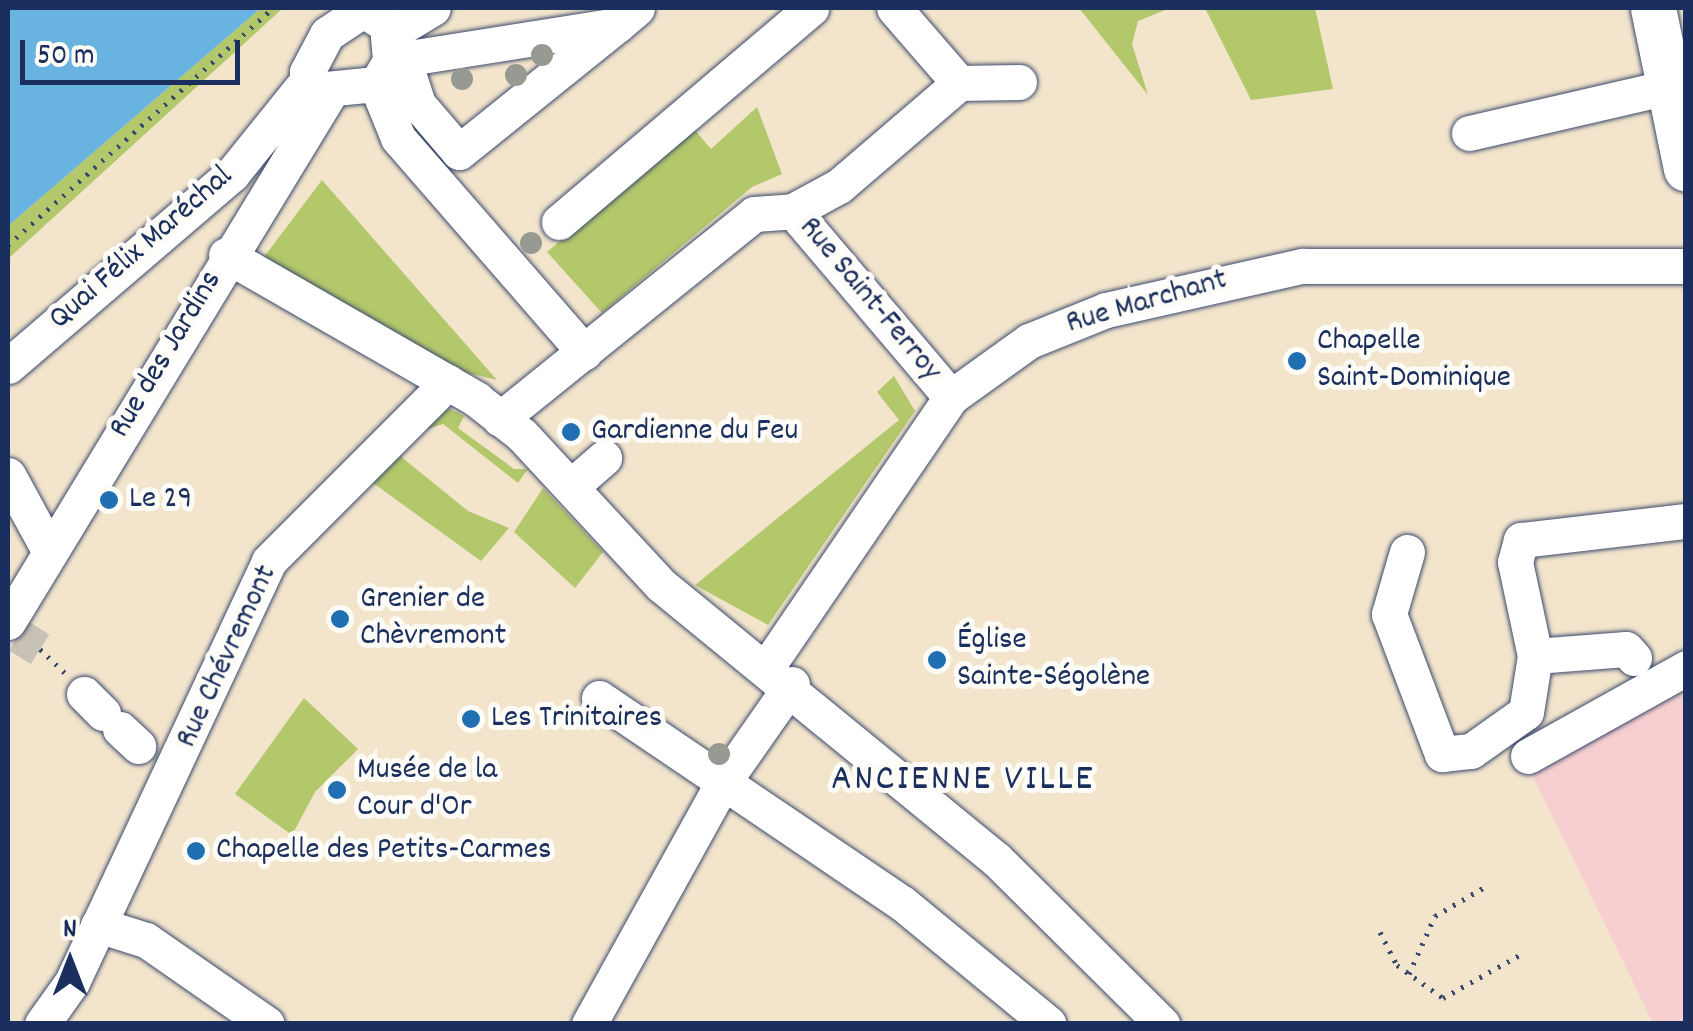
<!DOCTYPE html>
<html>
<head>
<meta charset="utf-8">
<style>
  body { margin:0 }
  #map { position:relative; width:1693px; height:1031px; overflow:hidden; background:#f3e5cc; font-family:Dekko,sans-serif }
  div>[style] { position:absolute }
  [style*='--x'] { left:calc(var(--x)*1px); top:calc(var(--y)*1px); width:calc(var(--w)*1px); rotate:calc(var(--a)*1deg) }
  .built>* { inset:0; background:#f7cfd0 }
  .green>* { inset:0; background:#b3c76b }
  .water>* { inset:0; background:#69b3e1 }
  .minor-tunnel>* { height:35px; margin-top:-17.5px; transform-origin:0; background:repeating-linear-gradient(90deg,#c8c1b6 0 35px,transparent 0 53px) }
  .path>* { height:5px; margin-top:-2.5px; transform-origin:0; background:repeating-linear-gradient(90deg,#3b4a6e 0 2.5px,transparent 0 10.5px) }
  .roads { filter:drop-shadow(0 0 2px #3b4a6e) drop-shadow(0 0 2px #3b4a6e) }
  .minor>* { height:35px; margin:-17.5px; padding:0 17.5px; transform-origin:17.5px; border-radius:17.5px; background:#fff }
  .major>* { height:45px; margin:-22.5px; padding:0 22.5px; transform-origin:22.5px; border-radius:22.5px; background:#fff }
  .trees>* { width:22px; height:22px; margin:-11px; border-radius:50%; background:#969a92 }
  .dots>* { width:28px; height:28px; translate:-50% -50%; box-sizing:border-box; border:5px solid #fdfcf7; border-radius:50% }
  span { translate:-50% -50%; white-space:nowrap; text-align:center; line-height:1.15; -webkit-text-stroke:10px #fdfcf7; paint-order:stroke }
  .street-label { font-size:32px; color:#1b2f5e }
  .poi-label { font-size:32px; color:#1b2f5e }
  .left { translate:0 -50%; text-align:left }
  .quarter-label { font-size:38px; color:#1b2f5e; letter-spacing:2.5px }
  .frame { position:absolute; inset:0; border:10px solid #1b2f5e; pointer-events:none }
  .north { position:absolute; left:20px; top:911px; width:100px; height:100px; -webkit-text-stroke:8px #fdfcf7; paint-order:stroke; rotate:0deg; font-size:28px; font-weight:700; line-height:40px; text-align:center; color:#1b2f5e }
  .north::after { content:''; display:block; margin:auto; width:35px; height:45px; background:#1b2f5e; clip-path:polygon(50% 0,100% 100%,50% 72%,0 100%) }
  .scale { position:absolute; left:20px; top:40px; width:220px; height:45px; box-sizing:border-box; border:5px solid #1b2f5e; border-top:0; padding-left:12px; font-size:30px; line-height:35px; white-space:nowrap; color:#1b2f5e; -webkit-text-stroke:8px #fdfcf7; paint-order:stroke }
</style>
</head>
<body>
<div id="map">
  <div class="built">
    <div style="clip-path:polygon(1685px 651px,1685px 1023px,1653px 1023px,1516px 742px)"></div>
  </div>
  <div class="green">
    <div style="clip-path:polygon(261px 8px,283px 8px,8px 259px,8px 226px)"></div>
    <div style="clip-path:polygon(1079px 8px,1170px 8px,1138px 21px,1132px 44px,1148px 95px)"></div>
    <div style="clip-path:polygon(1205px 8px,1315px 8px,1333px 89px,1251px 100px)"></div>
    <div style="clip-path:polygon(757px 107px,782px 174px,752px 187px,602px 313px,547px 252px,694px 129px,711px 149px)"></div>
    <div style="clip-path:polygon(322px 180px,497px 380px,460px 371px,261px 261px)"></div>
    <div style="clip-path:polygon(894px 376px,915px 411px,768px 625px,695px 585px,899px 420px,877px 392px)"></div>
    <div style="clip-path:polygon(448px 408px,464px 416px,458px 428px,514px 469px,528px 469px,518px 483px,443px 424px,419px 432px)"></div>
    <div style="clip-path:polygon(399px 455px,468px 511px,509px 528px,481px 561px,362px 475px)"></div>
    <div style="clip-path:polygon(543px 488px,603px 552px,575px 588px,514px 532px)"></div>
    <div style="clip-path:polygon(304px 698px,358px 749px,315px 792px,292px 835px,235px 794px)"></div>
  </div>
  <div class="water">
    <div style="clip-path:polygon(8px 8px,261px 8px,8px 226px)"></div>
  </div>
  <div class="minor-tunnel">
    <div style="--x:18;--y:635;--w:26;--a:32"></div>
  </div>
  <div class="path">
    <div style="--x:8;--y:245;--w:356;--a:-41.8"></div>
    <div style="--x:40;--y:649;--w:35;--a:44"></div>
    <div style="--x:1380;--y:932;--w:37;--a:63"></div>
    <div style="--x:1397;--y:965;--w:57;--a:35.7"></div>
    <div style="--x:1443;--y:998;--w:94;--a:-29.3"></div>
    <div style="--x:1409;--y:974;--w:64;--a:-65.9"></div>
    <div style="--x:1435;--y:916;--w:61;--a:-30.3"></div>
  </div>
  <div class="roads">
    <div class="minor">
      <div style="--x:363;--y:10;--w:28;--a:32"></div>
      <div style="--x:387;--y:25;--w:36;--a:85"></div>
      <div style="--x:390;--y:61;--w:27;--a:121"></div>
      <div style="--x:376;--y:84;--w:60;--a:174.3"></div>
      <div style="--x:316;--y:90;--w:20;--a:-117"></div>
      <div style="--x:307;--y:72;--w:43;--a:-62.2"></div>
      <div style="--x:327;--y:34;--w:43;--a:-33.7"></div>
      <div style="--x:390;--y:34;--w:50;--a:-31.2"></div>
      <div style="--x:390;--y:61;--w:230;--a:-9"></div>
      <div style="--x:617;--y:25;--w:26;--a:-40"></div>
      <div style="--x:405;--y:64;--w:42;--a:72"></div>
      <div style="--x:418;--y:104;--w:63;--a:49.5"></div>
      <div style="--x:459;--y:152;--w:203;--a:-38.8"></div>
      <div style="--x:959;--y:83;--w:60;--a:-1"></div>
      <div style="--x:376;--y:84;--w:58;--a:67.8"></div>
      <div style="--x:398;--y:138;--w:284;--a:49"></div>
      <div style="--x:1469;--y:133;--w:205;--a:-13"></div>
      <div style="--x:793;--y:211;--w:244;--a:49.7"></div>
      <div style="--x:559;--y:222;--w:331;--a:-40.3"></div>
      <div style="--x:226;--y:255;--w:289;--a:29.9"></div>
      <div style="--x:476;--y:399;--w:58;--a:38"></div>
      <div style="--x:522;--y:435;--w:205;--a:47.2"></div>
      <div style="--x:661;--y:585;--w:434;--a:39.3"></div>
      <div style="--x:997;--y:860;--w:233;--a:44.8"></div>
      <div style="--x:8;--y:366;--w:295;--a:-40.6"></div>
      <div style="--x:232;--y:174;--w:119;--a:-51.1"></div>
      <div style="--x:500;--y:419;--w:326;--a:-38.9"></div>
      <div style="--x:754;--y:214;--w:39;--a:-4"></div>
      <div style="--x:793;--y:211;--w:52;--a:-28.5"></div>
      <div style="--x:839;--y:186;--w:158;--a:-40.6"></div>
      <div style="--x:959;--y:83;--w:99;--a:-130.9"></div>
      <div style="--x:8;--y:475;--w:88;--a:61.4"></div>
      <div style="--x:574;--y:484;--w:40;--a:-41"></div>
      <div style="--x:1407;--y:552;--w:65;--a:106.2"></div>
      <div style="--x:1389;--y:614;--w:150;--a:69.3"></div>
      <div style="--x:1442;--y:754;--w:29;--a:-6"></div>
      <div style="--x:1471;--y:751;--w:67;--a:-35.3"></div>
      <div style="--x:1526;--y:712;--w:57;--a:-80.9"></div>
      <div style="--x:1535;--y:656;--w:96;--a:-102"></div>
      <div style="--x:1515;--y:562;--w:23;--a:-75"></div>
      <div style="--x:1521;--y:540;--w:166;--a:-6.6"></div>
      <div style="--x:8;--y:622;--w:622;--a:-58.69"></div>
      <div style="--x:1535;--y:656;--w:91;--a:-4.4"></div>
      <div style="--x:1626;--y:649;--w:12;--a:48"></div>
      <div style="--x:769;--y:664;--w:323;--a:-55.7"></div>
      <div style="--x:951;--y:397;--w:96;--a:-35.7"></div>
      <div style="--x:1029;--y:341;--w:83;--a:-21.9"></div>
      <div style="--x:1106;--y:310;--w:201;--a:-12.7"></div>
      <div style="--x:1302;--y:266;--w:384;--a:0"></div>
      <div style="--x:84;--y:694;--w:27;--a:45"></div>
      <div style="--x:599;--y:698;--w:366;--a:34.1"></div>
      <div style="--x:902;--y:903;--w:190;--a:39.5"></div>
      <div style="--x:120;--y:729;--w:25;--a:43"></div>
      <div style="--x:1528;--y:756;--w:181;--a:-29.1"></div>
      <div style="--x:98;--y:925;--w:50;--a:17.4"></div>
      <div style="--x:146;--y:940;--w:147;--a:34.8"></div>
      <div style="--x:42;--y:1024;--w:52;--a:-54.5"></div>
      <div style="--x:72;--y:982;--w:465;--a:-64.9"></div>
      <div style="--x:269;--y:561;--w:253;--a:-45"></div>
      <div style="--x:589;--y:1024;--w:274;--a:-61"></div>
      <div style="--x:722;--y:784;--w:122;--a:-55"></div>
    </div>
    <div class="major">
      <div style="--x:1653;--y:8;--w:164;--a:78.4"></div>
    </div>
  </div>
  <div class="trees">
    <div style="left:542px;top:55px"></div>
    <div style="left:516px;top:75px"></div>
    <div style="left:462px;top:79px"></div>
    <div style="left:531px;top:243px"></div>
    <div style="left:719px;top:754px"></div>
  </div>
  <div class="dots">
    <div style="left:1297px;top:361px;background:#1f6fb2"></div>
    <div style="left:571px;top:432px;background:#1f6fb2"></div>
    <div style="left:109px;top:500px;background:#1f6fb2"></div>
    <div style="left:340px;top:619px;background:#1f6fb2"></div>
    <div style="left:937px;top:660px;background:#1f6fb2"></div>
    <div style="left:471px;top:719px;background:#1f6fb2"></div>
    <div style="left:337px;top:790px;background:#1f6fb2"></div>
    <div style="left:196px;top:851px;background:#1f6fb2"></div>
  </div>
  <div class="street-label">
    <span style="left:142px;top:249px;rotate:-41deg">Quai Félix Maréchal</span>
    <span style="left:869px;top:300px;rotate:50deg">Rue Saint-Ferroy</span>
    <span style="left:1147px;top:303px;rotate:-16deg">Rue Marchant</span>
    <span style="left:167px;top:355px;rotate:-59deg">Rue des Jardins</span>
    <span style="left:228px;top:657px;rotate:-65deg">Rue Chévremont</span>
  </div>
  <div class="poi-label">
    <span class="left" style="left:1317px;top:361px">Chapelle<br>Saint-Dominique</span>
    <span class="left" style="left:591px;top:432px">Gardienne du Feu</span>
    <span class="left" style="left:129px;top:500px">Le 29</span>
    <span class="left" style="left:360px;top:619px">Grenier de<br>Chèvremont</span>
    <span class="left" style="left:957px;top:660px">Église<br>Sainte-Ségolène</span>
    <span class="left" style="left:491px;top:719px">Les Trinitaires</span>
    <span class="left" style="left:357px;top:790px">Musée de la<br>Cour d'Or</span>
    <span class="left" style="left:216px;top:851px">Chapelle des Petits-Carmes</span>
  </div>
  <div class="quarter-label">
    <span style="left:963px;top:781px">ANCIENNE VILLE</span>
  </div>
  <div class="frame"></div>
  <div class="north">N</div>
  <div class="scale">50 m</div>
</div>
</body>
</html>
